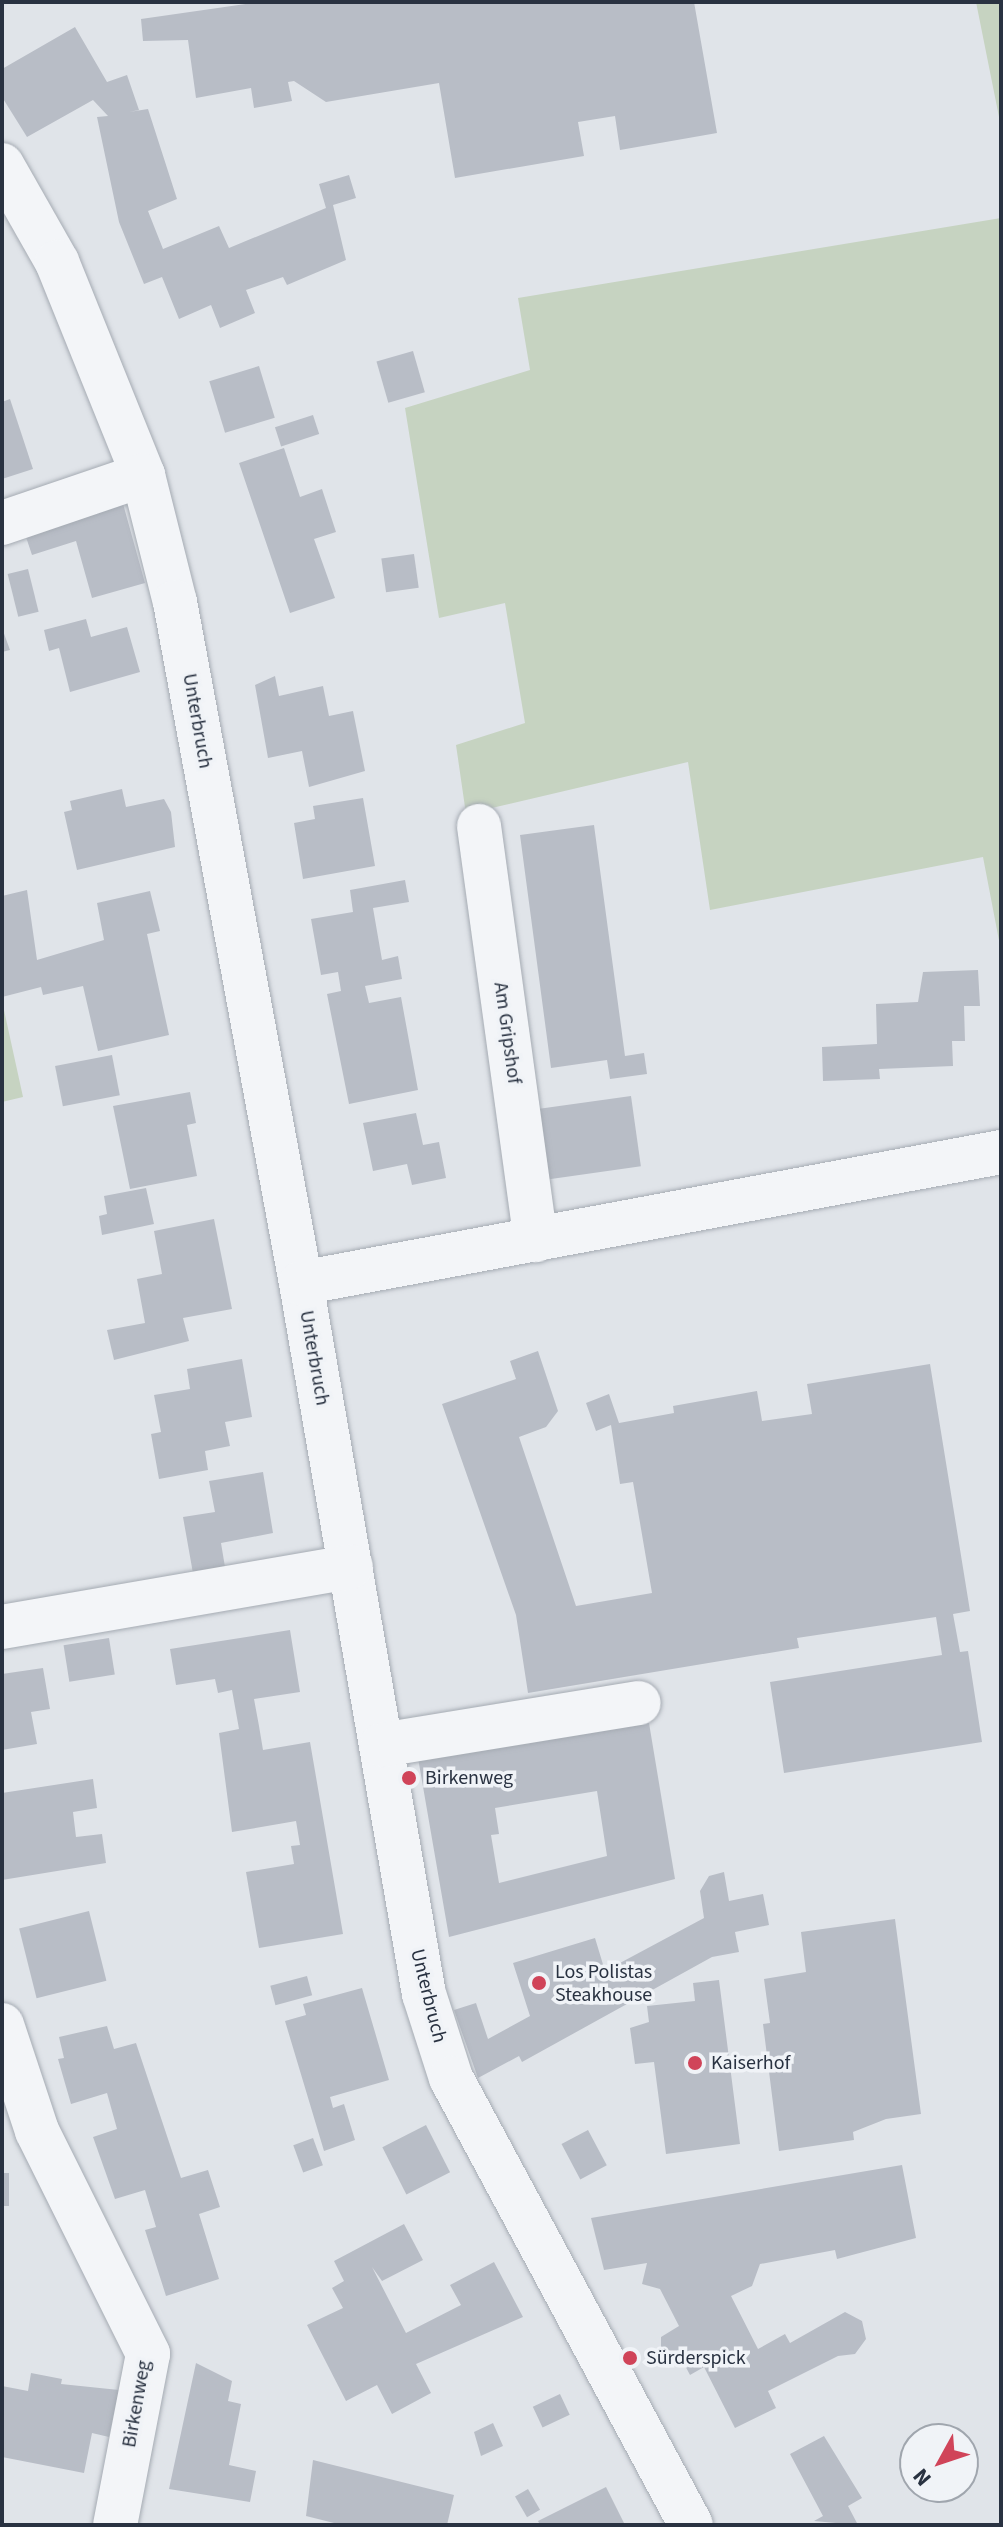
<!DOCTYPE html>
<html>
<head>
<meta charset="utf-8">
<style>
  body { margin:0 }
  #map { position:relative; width:1003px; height:2527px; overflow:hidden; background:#e0e4e9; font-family:"Source Sans 3",sans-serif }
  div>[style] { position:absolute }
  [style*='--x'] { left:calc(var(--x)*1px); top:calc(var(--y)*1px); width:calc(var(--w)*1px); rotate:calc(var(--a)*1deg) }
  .green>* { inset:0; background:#c6d3c1 }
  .building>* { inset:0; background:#b8bdc6; transform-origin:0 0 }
  .roads { filter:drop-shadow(0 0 2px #a5abb3) drop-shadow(0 0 2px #a5abb3) }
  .minor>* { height:44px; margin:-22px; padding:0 22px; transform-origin:22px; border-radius:22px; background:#f3f5f8 }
  .dots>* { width:22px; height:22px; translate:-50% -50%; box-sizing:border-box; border:4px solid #f0f3f7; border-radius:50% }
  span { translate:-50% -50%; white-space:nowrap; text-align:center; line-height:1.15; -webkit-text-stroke:7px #f0f3f7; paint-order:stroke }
  .street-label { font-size:20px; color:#293241 }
  .poi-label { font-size:20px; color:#293241 }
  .left { translate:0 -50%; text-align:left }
  .frame { position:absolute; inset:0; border:4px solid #293241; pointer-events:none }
  .north { position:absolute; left:899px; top:2423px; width:80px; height:80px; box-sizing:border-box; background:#f0f3f7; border:2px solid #a0a6ae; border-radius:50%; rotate:230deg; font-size:22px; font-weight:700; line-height:32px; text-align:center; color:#293241 }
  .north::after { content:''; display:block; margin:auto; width:28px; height:36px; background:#d04459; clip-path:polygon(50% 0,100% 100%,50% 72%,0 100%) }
</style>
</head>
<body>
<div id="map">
  <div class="green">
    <div style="clip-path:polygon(976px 2px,1001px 2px,1001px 127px)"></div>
    <div style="clip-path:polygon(1001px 218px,1001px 951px,983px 857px,710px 910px,688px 762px,466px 814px,456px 745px,525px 723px,505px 603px,439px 618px,405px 408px,530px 370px,518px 298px)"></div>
    <div style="clip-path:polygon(2px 1001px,23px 1097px,2px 1102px)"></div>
  </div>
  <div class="building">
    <div style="clip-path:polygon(260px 2px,694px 2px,717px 133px,620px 150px,615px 116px,578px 122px,584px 156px,455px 178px,439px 83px,326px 102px,294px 81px,288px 82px,292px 101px,254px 108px,251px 88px,196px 98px,188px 40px,143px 41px,141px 19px)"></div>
    <div style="clip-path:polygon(75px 27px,107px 82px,127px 75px,139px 110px,129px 112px,148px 109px,177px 199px,148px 211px,163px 249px,219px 226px,229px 248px,326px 208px,319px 184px,349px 175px,356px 198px,333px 205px,346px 260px,287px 285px,283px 277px,246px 290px,255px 313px,220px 328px,211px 305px,179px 319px,162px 277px,144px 284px,119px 222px,97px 117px,108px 116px,93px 100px,27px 137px,2px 97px,2px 69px)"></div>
    <div style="left:413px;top:351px;width:43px;height:38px;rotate:74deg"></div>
    <div style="left:259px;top:366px;width:54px;height:52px;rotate:73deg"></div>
    <div style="clip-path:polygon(10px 399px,33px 469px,2px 479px,2px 402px)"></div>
    <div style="left:313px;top:415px;width:20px;height:40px;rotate:72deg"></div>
    <div style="clip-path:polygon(284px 448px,300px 497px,322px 489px,336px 532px,314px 539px,335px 598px,290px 613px,239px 463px)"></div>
    <div style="clip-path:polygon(122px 500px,145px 583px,92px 598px,76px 541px,32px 555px,24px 531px)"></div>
    <div style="left:414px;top:554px;width:34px;height:33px;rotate:82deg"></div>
    <div style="left:28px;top:569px;width:44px;height:21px;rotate:76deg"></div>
    <div style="clip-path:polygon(86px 619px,91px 637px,127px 627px,140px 672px,70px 692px,59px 648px,49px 651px,44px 630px)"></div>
    <div style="clip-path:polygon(2px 628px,10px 650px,2px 652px)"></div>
    <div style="clip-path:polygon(275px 676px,279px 696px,323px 686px,329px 716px,353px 711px,365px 771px,309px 787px,302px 751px,268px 758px,255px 685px)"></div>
    <div style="clip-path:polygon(122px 789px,126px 807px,164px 799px,171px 812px,175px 847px,77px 870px,64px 812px,72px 810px,70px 801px)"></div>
    <div style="clip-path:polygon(363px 798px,375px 866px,303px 879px,294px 823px,315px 819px,313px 806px)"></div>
    <div style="clip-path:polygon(594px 825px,625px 1056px,644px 1053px,647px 1074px,610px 1079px,607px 1060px,551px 1068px,520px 835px)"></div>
    <div style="clip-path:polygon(405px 880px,409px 902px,373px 908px,382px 960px,398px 956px,402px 979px,365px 986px,369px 1003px,401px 997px,418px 1090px,349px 1104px,327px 994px,341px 991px,338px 972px,321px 975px,311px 919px,353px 912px,350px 890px)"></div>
    <div style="clip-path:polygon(27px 890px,37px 960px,104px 940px,97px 903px,150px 891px,160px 931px,147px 934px,169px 1035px,98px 1051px,83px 986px,43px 995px,41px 987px,2px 997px,2px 896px)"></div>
    <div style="clip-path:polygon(978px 970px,980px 1006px,964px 1006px,965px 1041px,952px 1041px,953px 1066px,879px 1069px,880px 1079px,823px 1081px,822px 1047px,877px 1044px,876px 1004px,918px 1002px,923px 972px)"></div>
    <div style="left:112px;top:1055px;width:41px;height:58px;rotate:79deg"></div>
    <div style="clip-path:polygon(190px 1092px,196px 1123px,187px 1125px,197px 1176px,130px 1189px,113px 1106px)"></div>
    <div style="left:631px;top:1096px;width:71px;height:105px;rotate:82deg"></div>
    <div style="clip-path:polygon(416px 1113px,423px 1145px,439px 1142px,446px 1178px,412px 1185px,407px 1164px,373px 1171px,363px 1123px)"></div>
    <div style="clip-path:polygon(146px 1188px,154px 1224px,102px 1235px,99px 1216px,107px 1214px,104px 1196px)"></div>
    <div style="clip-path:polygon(214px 1219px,232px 1309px,183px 1318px,189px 1341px,114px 1360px,107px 1330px,145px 1323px,137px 1279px,162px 1274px,154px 1231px)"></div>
    <div style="clip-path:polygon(538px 1351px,558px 1411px,546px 1427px,519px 1437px,576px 1606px,652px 1593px,633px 1482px,620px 1484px,611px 1425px,596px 1431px,586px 1403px,609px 1394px,619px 1423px,674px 1413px,673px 1406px,757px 1391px,762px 1421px,812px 1414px,807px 1384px,930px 1364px,970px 1611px,953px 1614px,960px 1652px,968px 1651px,982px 1742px,784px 1773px,770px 1682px,942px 1655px,936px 1617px,797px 1638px,799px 1648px,528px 1693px,516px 1615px,442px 1404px,516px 1379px,510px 1361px)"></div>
    <div style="clip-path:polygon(242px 1359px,252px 1417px,225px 1422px,230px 1446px,205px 1451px,208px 1470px,159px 1479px,151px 1434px,161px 1432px,154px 1395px,190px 1389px,187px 1369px)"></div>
    <div style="clip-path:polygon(263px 1472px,273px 1533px,221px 1543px,226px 1573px,194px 1579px,183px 1517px,215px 1512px,209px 1481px)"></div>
    <div style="clip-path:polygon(290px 1630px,300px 1692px,254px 1699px,259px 1726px,263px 1750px,310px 1742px,343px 1934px,259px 1948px,246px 1872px,294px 1864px,291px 1846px,300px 1845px,296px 1821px,232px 1832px,219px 1733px,239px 1729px,232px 1690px,218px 1693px,215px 1679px,176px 1685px,170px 1649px)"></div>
    <div style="left:109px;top:1638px;width:37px;height:46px;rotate:81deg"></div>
    <div style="clip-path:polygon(43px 1668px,50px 1709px,31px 1712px,37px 1744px,2px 1750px,2px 1674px)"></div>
    <div style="clip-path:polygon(evenodd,649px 1723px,675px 1879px,449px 1937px,417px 1752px,649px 1723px,597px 1791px,607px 1856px,499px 1883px,491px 1835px,499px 1834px,495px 1808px,597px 1791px)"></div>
    <div style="clip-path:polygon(93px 1779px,97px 1808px,73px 1812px,76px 1837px,102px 1834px,106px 1863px,2px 1880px,2px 1793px)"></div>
    <div style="clip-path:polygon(724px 1872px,729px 1901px,763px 1894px,769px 1925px,735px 1932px,739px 1952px,712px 1957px,522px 2062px,519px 2056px,478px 2078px,454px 2010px,476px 2003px,488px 2039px,530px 2016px,513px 1963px,595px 1938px,605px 1971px,704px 1918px,700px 1891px,709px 1876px)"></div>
    <div style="left:89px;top:1911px;width:72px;height:72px;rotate:76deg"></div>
    <div style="clip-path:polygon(895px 1919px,921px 2114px,886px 2119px,853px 2132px,854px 2140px,779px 2151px,763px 2024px,770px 2023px,764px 1979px,806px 1972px,801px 1932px)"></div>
    <div style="left:307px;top:1976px;width:20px;height:38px;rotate:75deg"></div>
    <div style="clip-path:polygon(719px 1980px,740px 2144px,666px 2154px,654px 2062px,635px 2064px,630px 2028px,649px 2022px,647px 2006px,695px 2001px,693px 1983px)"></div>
    <div style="clip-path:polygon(362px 1988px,389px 2080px,330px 2097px,333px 2108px,344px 2104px,355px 2140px,324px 2151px,285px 2021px,306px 2015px,303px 2004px)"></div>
    <div style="clip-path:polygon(107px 2026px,114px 2049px,136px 2043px,181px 2178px,208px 2170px,220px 2207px,199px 2214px,219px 2279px,166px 2296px,145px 2230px,156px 2227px,145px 2190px,115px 2199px,93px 2137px,117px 2129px,107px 2093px,71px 2104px,58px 2059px,64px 2058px,59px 2037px)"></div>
    <div style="left:426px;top:2125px;width:53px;height:49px;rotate:63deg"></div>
    <div style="left:588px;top:2130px;width:40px;height:30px;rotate:62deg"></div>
    <div style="left:313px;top:2138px;width:29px;height:21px;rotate:70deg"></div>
    <div style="clip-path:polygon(902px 2165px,916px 2238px,837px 2259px,835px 2250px,760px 2264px,752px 2286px,731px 2296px,758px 2349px,785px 2334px,790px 2343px,845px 2312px,862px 2321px,866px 2339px,855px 2354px,838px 2356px,768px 2391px,776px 2408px,735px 2428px,704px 2367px,690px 2375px,681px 2358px,670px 2359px,661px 2351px,661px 2337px,679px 2326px,660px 2289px,642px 2284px,647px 2263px,604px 2270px,591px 2218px)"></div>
    <div style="left:2px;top:2173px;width:7px;height:33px"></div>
    <div style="clip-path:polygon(404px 2224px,423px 2260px,382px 2281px,372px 2267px,406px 2333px,461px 2305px,450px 2285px,494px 2262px,523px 2317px,416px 2364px,431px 2393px,392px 2414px,377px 2385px,346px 2401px,307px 2325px,343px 2308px,332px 2288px,344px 2281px,334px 2261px)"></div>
    <div style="clip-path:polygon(196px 2363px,232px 2381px,228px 2401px,241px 2404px,229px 2465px,256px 2471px,250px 2502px,169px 2489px)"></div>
    <div style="clip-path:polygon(31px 2373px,62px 2379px,61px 2384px,119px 2390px,109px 2437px,92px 2433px,84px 2473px,2px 2457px,2px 2386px,28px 2391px)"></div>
    <div style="left:560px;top:2394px;width:23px;height:30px;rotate:65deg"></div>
    <div style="clip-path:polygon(493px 2423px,503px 2446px,481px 2456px,474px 2432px)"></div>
    <div style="clip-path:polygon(824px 2436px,862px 2498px,848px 2506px,858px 2525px,814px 2521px,823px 2516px,790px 2454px)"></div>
    <div style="clip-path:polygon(313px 2460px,454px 2495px,447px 2525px,342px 2525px,306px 2516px)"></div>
    <div style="clip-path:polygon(606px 2487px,625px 2525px,540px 2525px,538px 2521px)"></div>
    <div style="left:528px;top:2489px;width:24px;height:15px;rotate:60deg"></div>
  </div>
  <div class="roads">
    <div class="minor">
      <div style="--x:2;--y:165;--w:112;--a:60.4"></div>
      <div style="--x:57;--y:262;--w:230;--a:68"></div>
      <div style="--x:143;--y:475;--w:131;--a:75.9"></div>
      <div style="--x:175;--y:602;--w:693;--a:79.52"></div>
      <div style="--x:301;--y:1283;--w:722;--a:80.19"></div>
      <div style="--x:424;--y:1994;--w:88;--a:72.2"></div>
      <div style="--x:451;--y:2078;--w:507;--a:61.77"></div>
      <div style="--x:2;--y:523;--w:149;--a:-18.8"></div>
      <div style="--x:479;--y:826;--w:418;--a:82.2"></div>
      <div style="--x:301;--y:1283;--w:712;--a:-10.6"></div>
      <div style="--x:2;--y:1627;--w:354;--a:-9.8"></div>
      <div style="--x:382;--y:1745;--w:260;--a:-9.3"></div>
      <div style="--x:2;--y:2025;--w:112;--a:71.7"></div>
      <div style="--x:37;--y:2131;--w:249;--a:63.5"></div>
      <div style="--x:148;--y:2354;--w:174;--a:100.9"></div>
    </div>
  </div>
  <div class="dots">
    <div style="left:409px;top:1778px;background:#d04459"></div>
    <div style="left:539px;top:1983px;background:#d04459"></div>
    <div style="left:695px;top:2063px;background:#d04459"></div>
    <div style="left:630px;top:2358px;background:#d04459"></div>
  </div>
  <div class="street-label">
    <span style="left:197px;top:721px;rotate:80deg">Unterbruch</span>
    <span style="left:507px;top:1033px;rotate:82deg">Am Gripshof</span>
    <span style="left:314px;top:1358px;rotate:80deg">Unterbruch</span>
    <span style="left:428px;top:1996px;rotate:76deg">Unterbruch</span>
    <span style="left:137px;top:2404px;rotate:-80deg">Birkenweg</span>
  </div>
  <div class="poi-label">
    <span class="left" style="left:425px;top:1778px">Birkenweg</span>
    <span class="left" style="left:555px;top:1984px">Los Polistas<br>Steakhouse</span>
    <span class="left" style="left:711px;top:2063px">Kaiserhof</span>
    <span class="left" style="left:646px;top:2358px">Sürderspick</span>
  </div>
  <div class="frame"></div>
  <div class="north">N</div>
</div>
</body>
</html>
